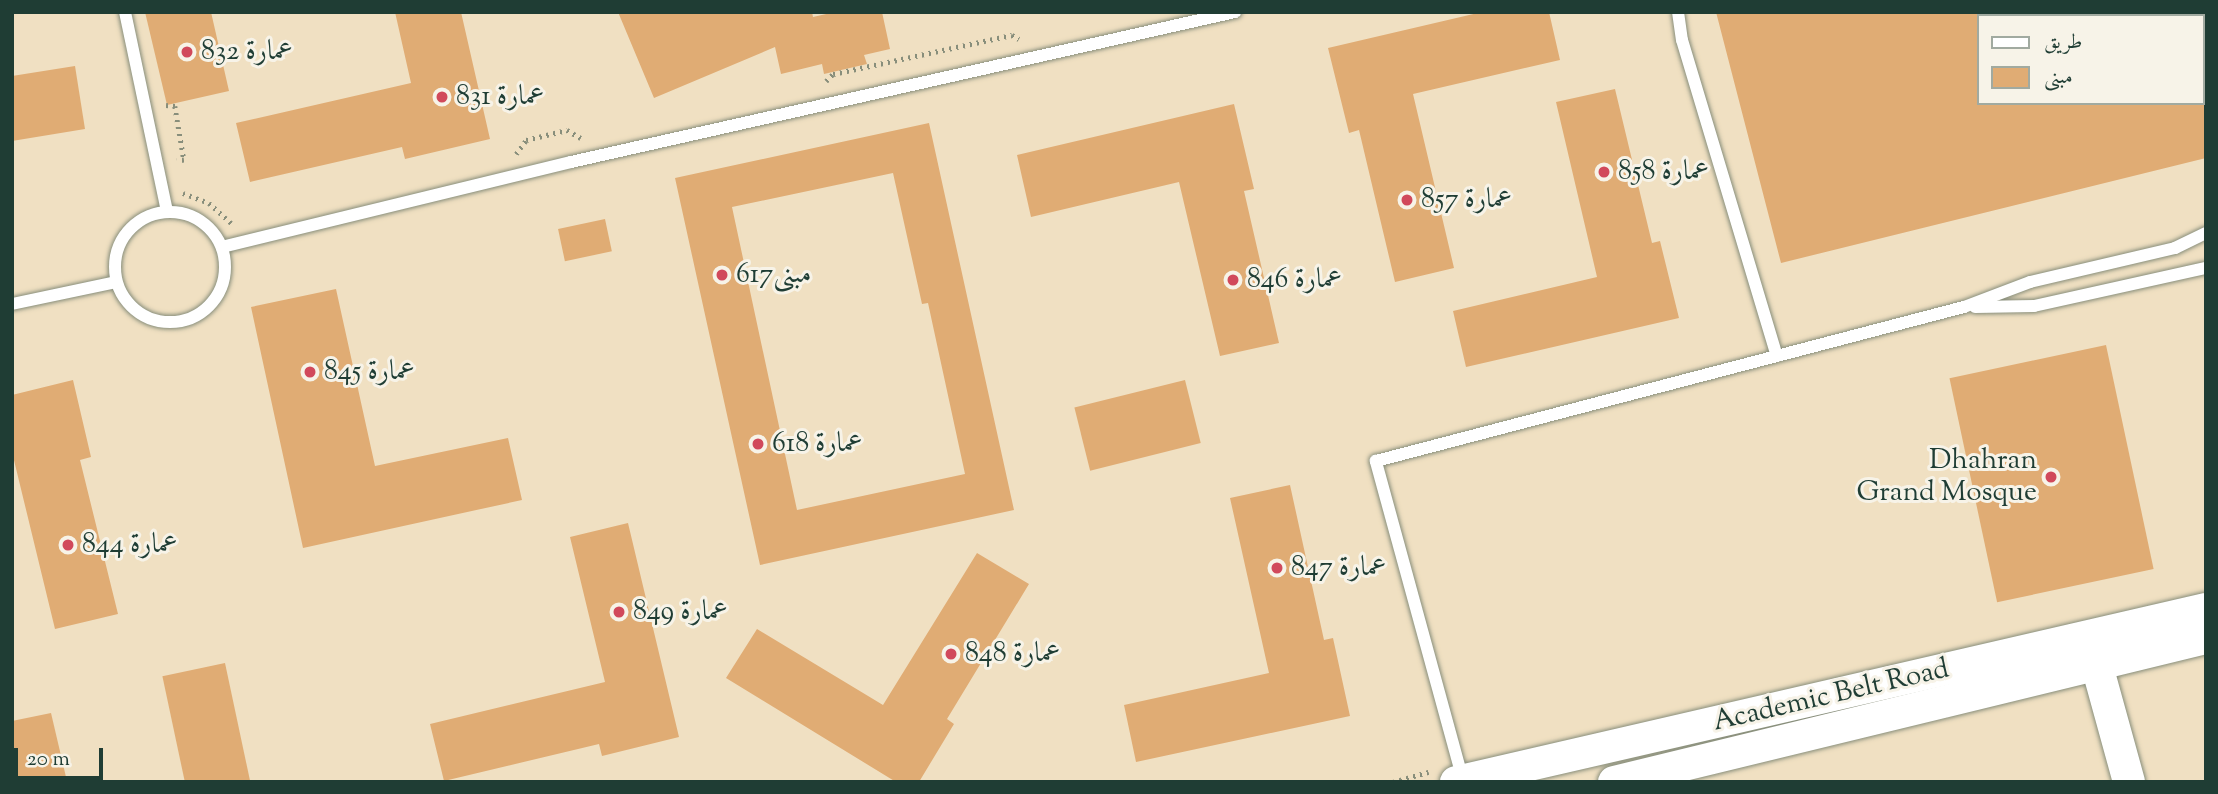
<!DOCTYPE html>
<html>
<head>
<meta charset="utf-8">
<style>
  body { margin:0 }
  #map { position:relative; width:2218px; height:794px; overflow:hidden; background:#f0e0c2; font-family:"Sorts Mill Goudy",Amiri,serif }
  div>[style] { position:absolute }
  [style*='--x'] { left:calc(var(--x)*1px); top:calc(var(--y)*1px); width:calc(var(--w)*1px); rotate:calc(var(--a)*1deg) }
  .building>* { inset:0; background:#e0ac74; transform-origin:0 0 }
  .path>* { height:4.5px; margin-top:-2.25px; transform-origin:0; background:repeating-linear-gradient(90deg,#888e7b 0 2px,transparent 0 7px) }
  .roads { filter:drop-shadow(0 0 2px #888e7b) drop-shadow(0 0 2px #888e7b) }
  .service>* { height:12px; margin:-6px; padding:0 6px; transform-origin:6px; border-radius:6px; background:#fff }
  .service>.ring { margin:-6px; padding:0; box-sizing:content-box; background:none; border:12px solid #fff; border-radius:50% }
  .tertiary>* { height:32px; margin:-16px; padding:0 16px; transform-origin:16px; border-radius:16px; background:#fff }
  .dots>* { width:19px; height:19px; translate:-50% -50%; box-sizing:border-box; border:4px solid #f7f3e8; border-radius:50% }
  span { translate:-50% -50%; white-space:nowrap; text-align:center; line-height:1.15; -webkit-text-stroke:6px #f7f3e8; paint-order:stroke }
  .poi-label { font-size:28px; color:#1f3d34 }
  .left { translate:0 -50%; text-align:left }
  .right { translate:-100% -50%; text-align:right }
  .street-label { font-size:28px; color:#1f3d34 }
  .frame { position:absolute; inset:0; border:14px solid #1f3d34; pointer-events:none }
  .legend { position:absolute; left:1977px; top:14px; width:228px; height:91px; box-sizing:border-box; background:#f7f3e8; border:2px solid #a1aaa0; margin:0; padding:9px 12px; list-style:none; font-size:21px; color:#1f3d34 }
  .legend li { display:flex; align-items:center; gap:14px; height:35px }
  .legend b { width:35px; border:2px solid #a1aaa0 }
  .scale { position:absolute; left:14px; top:748px; width:89px; height:32px; box-sizing:border-box; border:4px solid #1f3d34; border-top:0; padding-left:9px; font-size:21px; line-height:24px; white-space:nowrap; color:#1f3d34; -webkit-text-stroke:5px #f7f3e8; paint-order:stroke }
</style>
</head>
<body>
<div id="map">
  <div class="building">
    <div style="clip-path:polygon(145px 12px,211px 12px,229px 91px,167px 105px)"></div>
    <div style="clip-path:polygon(395px 12px,461px 12px,490px 139px,405px 159px,402px 147px,250px 182px,236px 123px,411px 83px)"></div>
    <div style="clip-path:polygon(618px 12px,812px 12px,813px 17px,835px 12px,882px 12px,890px 49px,864px 55px,867px 64px,824px 74px,822px 64px,781px 74px,775px 47px,654px 98px)"></div>
    <div style="clip-path:polygon(1482px 12px,1549px 12px,1560px 60px,1413px 94px,1454px 268px,1395px 282px,1359px 130px,1349px 133px,1328px 48px)"></div>
    <div style="clip-path:polygon(1716px 12px,1978px 12px,1978px 103px,2206px 103px,2206px 158px,1781px 263px)"></div>
    <div style="clip-path:polygon(75px 66px,85px 129px,12px 141px,12px 76px)"></div>
    <div style="clip-path:polygon(1615px 89px,1652px 243px,1660px 241px,1679px 318px,1466px 367px,1453px 311px,1597px 277px,1556px 102px)"></div>
    <div style="clip-path:polygon(1234px 104px,1254px 189px,1244px 191px,1279px 343px,1220px 356px,1179px 182px,1031px 217px,1017px 155px)"></div>
    <div style="clip-path:polygon(evenodd,929px 123px,1014px 510px,760px 565px,675px 178px,929px 123px,893px 173px,922px 304px,928px 303px,965px 474px,797px 510px,732px 207px,893px 173px)"></div>
    <div style="left:605px;top:219px;width:33px;height:48px;rotate:78deg"></div>
    <div style="clip-path:polygon(336px 289px,375px 466px,508px 438px,522px 500px,303px 548px,251px 307px)"></div>
    <div style="left:2106px;top:345px;width:229px;height:160px;rotate:78deg"></div>
    <div style="clip-path:polygon(73px 380px,91px 457px,80px 460px,118px 614px,55px 629px,12px 452px,12px 395px)"></div>
    <div style="left:1185px;top:380px;width:65px;height:114px;rotate:76deg"></div>
    <div style="clip-path:polygon(1290px 485px,1324px 640px,1333px 638px,1350px 716px,1136px 762px,1124px 705px,1269px 673px,1230px 498px)"></div>
    <div style="clip-path:polygon(628px 523px,679px 737px,602px 756px,599px 744px,444px 781px,430px 724px,605px 682px,570px 537px)"></div>
    <div style="clip-path:polygon(977px 553px,1029px 584px,947px 719px,954px 724px,919px 782px,896px 782px,726px 678px,757px 629px,883px 705px)"></div>
    <div style="left:225px;top:663px;width:122px;height:64px;rotate:78deg"></div>
    <div style="clip-path:polygon(51px 713px,66px 777px,43px 782px,12px 782px,12px 721px)"></div>
  </div>
  <div class="path">
    <div style="--x:826;--y:81;--w:10;--a:-45"></div>
    <div style="--x:833;--y:74;--w:183;--a:-12.3"></div>
    <div style="--x:1012;--y:35;--w:8;--a:30"></div>
    <div style="--x:166;--y:105;--w:9;--a:6"></div>
    <div style="--x:175;--y:106;--w:55;--a:80.5"></div>
    <div style="--x:184;--y:160;--w:7;--a:172"></div>
    <div style="--x:516;--y:154;--w:17;--a:-54"></div>
    <div style="--x:526;--y:140;--w:42;--a:-13.7"></div>
    <div style="--x:567;--y:130;--w:16;--a:30"></div>
    <div style="--x:183;--y:193;--w:28;--a:21"></div>
    <div style="--x:209;--y:203;--w:30;--a:42"></div>
    <div style="--x:1393;--y:782;--w:37;--a:-16"></div>
  </div>
  <div class="roads">
    <div class="service">
      <div style="--x:125;--y:12;--w:204;--a:78.1"></div>
      <div style="--x:1678;--y:12;--w:28;--a:82"></div>
      <div style="--x:1682;--y:40;--w:330;--a:73.3"></div>
      <div class="ring" style="left:115px;top:212px;width:98px;height:98px"></div>
      <div style="--x:222;--y:247;--w:359;--a:-13.7"></div>
      <div style="--x:571;--y:162;--w:681;--a:-12.73"></div>
      <div style="--x:12;--y:304;--w:106;--a:-11.9"></div>
      <div style="--x:1975;--y:307;--w:59;--a:-1"></div>
      <div style="--x:2034;--y:306;--w:176;--a:-12.5"></div>
      <div style="--x:1463;--y:780;--w:331;--a:-105.3"></div>
      <div style="--x:1376;--y:461;--w:608;--a:-14.68"></div>
      <div style="--x:1964;--y:307;--w:71;--a:-20.7"></div>
      <div style="--x:2030;--y:282;--w:149;--a:-13.2"></div>
      <div style="--x:2175;--y:248;--w:34;--a:-26"></div>
    </div>
    <div class="tertiary">
      <div style="--x:2091;--y:644;--w:143;--a:74.6"></div>
      <div style="--x:1456;--y:782;--w:770;--a:-12.99"></div>
      <div style="--x:1614;--y:782;--w:609;--a:-13.67"></div>
    </div>
  </div>
  <div class="dots">
    <div style="left:187px;top:52px;background:#d1495b"></div>
    <div style="left:442px;top:97px;background:#d1495b"></div>
    <div style="left:1604px;top:172px;background:#d1495b"></div>
    <div style="left:1407px;top:200px;background:#d1495b"></div>
    <div style="left:722px;top:275px;background:#d1495b"></div>
    <div style="left:1233px;top:280px;background:#d1495b"></div>
    <div style="left:310px;top:372px;background:#d1495b"></div>
    <div style="left:758px;top:444px;background:#d1495b"></div>
    <div style="left:2051px;top:477px;background:#d1495b"></div>
    <div style="left:68px;top:545px;background:#d1495b"></div>
    <div style="left:1277px;top:568px;background:#d1495b"></div>
    <div style="left:619px;top:612px;background:#d1495b"></div>
    <div style="left:951px;top:654px;background:#d1495b"></div>
  </div>
  <div class="poi-label">
    <span class="left" style="left:201px;top:52px">عمارة 832</span>
    <span class="left" style="left:456px;top:97px">عمارة 831</span>
    <span class="left" style="left:1618px;top:172px">عمارة 858</span>
    <span class="left" style="left:1421px;top:200px">عمارة 857</span>
    <span class="left" style="left:736px;top:275px">مبنى617</span>
    <span class="left" style="left:1247px;top:280px">عمارة 846</span>
    <span class="left" style="left:324px;top:372px">عمارة 845</span>
    <span class="left" style="left:772px;top:444px">عمارة 618</span>
    <span class="right" style="left:2037px;top:477px">Dhahran<br>Grand Mosque</span>
    <span class="left" style="left:82px;top:545px">عمارة 844</span>
    <span class="left" style="left:1291px;top:568px">عمارة 847</span>
    <span class="left" style="left:633px;top:612px">عمارة 849</span>
    <span class="left" style="left:965px;top:654px">عمارة 848</span>
  </div>
  <div class="street-label">
    <span style="left:1831px;top:696px;rotate:-13deg">Academic Belt Road</span>
  </div>
  <div class="frame"></div>
  <ul class="legend">
  <li><b style="height:9px;background:#fff"></b>طريق</li>
  <li><b style="height:19px;background:#e0ac74"></b>مبنى</li>
  </ul>
  <div class="scale">20 m</div>
</div>
</body>
</html>
